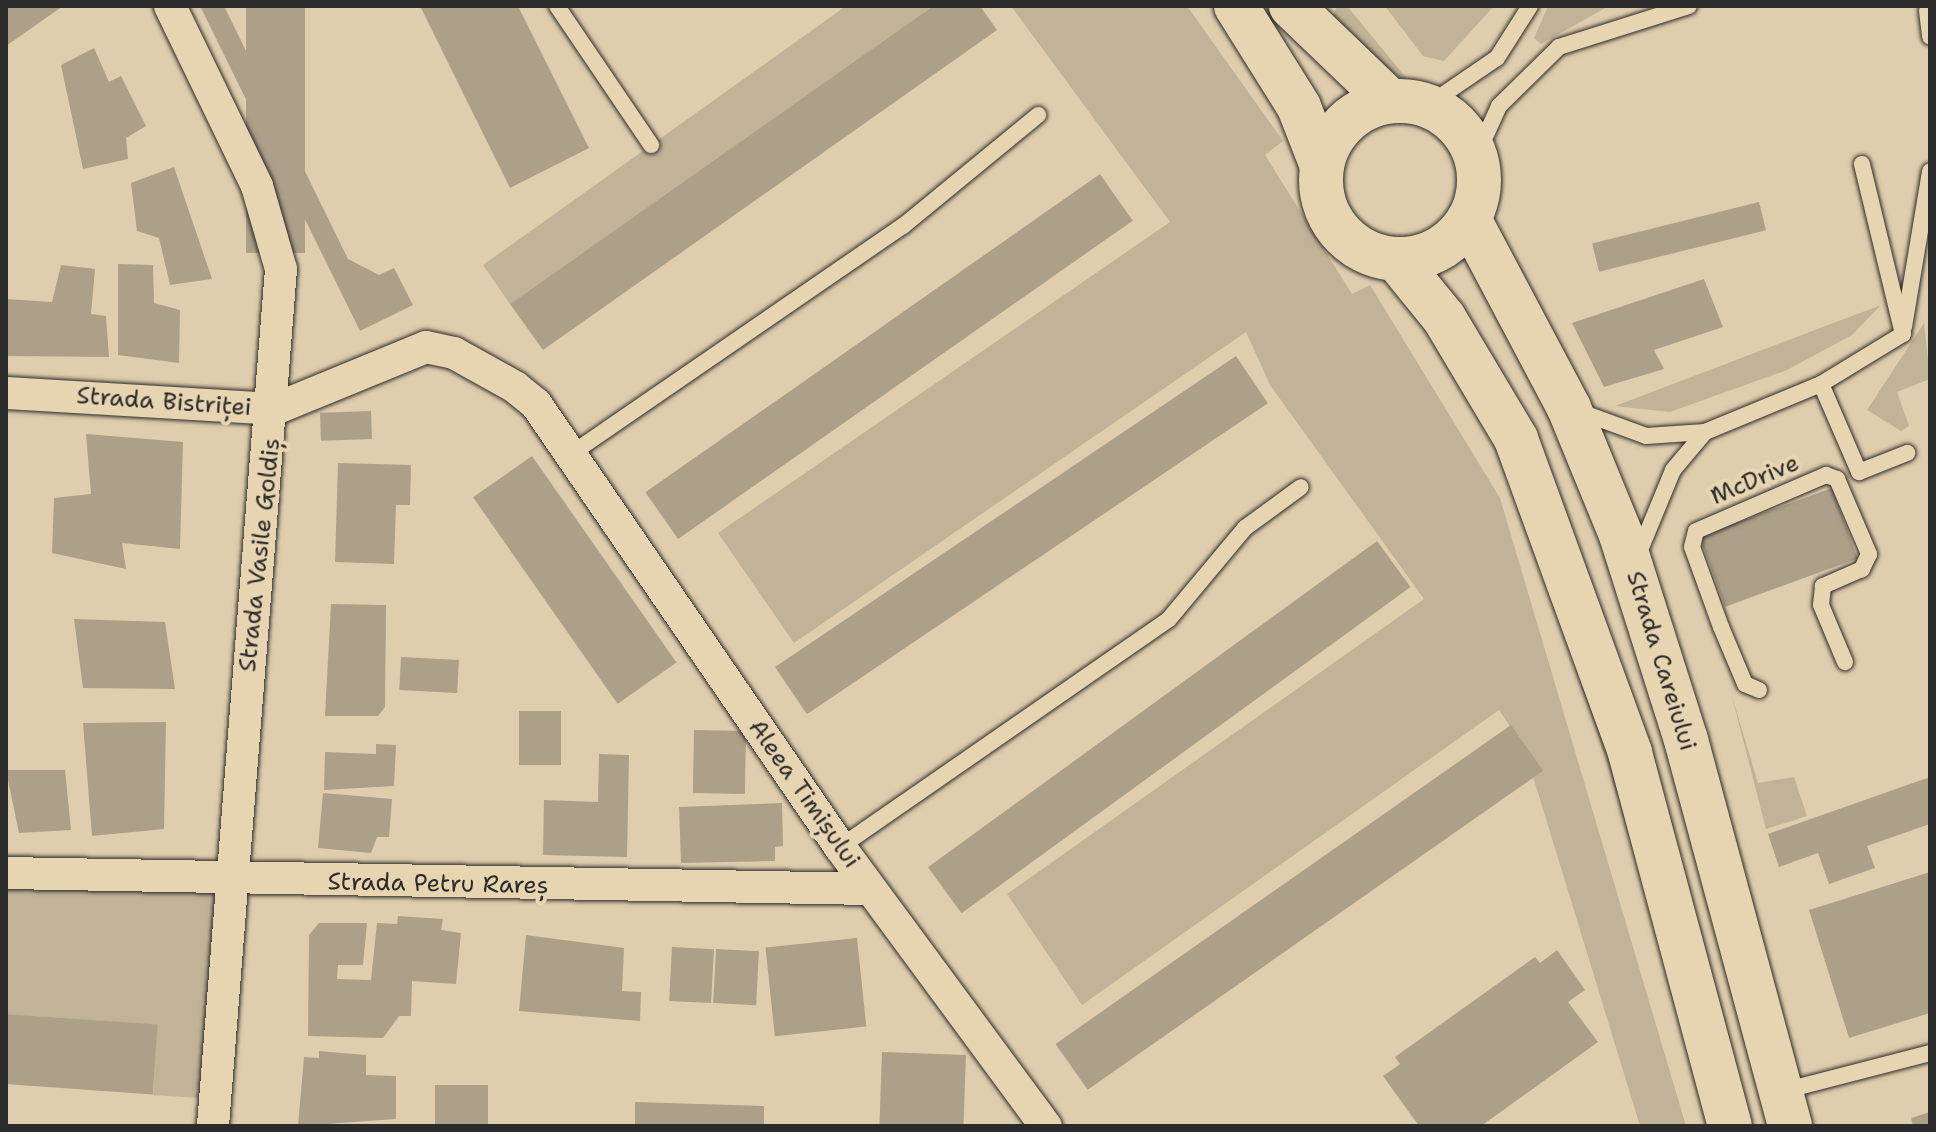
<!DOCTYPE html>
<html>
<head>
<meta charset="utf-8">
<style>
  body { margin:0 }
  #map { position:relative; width:1936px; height:1132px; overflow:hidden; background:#dfcead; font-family:"Shantell Sans",sans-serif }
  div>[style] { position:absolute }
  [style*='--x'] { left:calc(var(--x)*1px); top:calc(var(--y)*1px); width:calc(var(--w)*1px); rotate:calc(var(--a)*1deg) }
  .green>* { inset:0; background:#c1b397 }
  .building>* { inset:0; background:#ada088; transform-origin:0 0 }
  .roads { filter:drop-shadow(0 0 2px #2b2b2b) drop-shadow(0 0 2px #2b2b2b) }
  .service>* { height:16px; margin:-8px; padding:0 8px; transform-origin:8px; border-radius:8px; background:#e7d5b2 }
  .minor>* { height:32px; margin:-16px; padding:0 16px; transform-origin:16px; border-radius:16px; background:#e7d5b2 }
  .primary>* { height:44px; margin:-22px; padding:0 22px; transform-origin:22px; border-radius:22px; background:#e7d5b2 }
  .primary>.ring { margin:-22px; padding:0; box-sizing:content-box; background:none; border:44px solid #e7d5b2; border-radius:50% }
  span { translate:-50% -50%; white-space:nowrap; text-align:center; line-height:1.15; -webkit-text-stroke:8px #e7d5b2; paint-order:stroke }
  .street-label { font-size:24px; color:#2b2b2b }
  .frame { position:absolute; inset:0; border:8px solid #2b2b2b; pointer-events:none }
</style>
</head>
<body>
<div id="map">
  <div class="green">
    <div style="clip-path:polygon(846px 6px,933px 6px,510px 304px,483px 265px)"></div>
    <div style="clip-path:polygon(1011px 6px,1187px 6px,1283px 141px,1265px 155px,1352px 294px,1370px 285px,1500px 498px,1686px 1126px,1640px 1126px,1524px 747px,1499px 710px,1082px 1005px,1007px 894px,1424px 599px,1270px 385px,1246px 332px,794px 643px,718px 533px,1170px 222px)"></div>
    <div style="clip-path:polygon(1337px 6px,1347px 6px,1408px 80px,1378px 71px,1333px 16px)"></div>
    <div style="clip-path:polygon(1385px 6px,1494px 6px,1444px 61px,1423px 56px)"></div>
    <div style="clip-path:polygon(1548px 6px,1609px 6px,1541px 44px,1534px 38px)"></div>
    <div style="clip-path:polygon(1881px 305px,1852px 335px,1787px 370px,1670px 412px,1615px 406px)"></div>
    <div style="clip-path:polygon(1924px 323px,1930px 379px,1897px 392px,1909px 426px,1901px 431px,1867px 410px)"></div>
    <div style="clip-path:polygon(1504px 456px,1613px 767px,1681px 1015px,1609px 768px)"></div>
    <div style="clip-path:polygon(1731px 693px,1758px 783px,1794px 777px,1807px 816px,1766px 829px)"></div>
    <div style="clip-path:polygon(6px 873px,228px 881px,215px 1099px,153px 1095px,157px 1025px,6px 1014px)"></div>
  </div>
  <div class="building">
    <div style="clip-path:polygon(6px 6px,63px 6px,6px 46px)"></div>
    <div style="clip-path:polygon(200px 6px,224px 6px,348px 259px,379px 275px,394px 268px,413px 305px,360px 331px)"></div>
    <div style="left:246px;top:6px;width:59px;height:247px"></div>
    <div style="clip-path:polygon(420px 6px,518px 6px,589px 148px,510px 188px)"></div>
    <div style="clip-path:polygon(933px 6px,980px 6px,997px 30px,543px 350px,510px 304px)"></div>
    <div style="clip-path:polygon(94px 48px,109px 82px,121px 76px,146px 126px,126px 138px,128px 159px,83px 169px,61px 65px)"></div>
    <div style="clip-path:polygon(174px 167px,212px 279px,170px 285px,159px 238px,137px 231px,131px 183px)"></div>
    <div style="left:1100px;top:174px;width:57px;height:555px;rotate:55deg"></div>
    <div style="left:1759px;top:202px;width:29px;height:172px;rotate:76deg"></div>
    <div style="clip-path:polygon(118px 264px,153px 265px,154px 303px,180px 310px,179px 363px,118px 355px)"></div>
    <div style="clip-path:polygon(61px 265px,95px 269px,91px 314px,106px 316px,109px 357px,6px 356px,6px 299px,52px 302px)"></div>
    <div style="clip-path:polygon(1704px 279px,1723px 327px,1654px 350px,1664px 369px,1604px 387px,1572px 323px)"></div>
    <div style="left:1236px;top:356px;width:57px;height:556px;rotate:56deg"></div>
    <div style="left:371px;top:411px;width:28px;height:51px;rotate:88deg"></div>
    <div style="clip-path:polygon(86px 434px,183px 442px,180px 549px,122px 543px,126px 569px,52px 553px,54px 498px,91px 494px)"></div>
    <div style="left:532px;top:456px;width:252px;height:72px;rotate:55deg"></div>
    <div style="clip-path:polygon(338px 463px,411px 465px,410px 505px,396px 505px,394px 564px,335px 562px)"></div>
    <div style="left:1832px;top:488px;width:75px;height:141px;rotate:70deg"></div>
    <div style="left:1377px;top:541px;width:57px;height:555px;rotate:54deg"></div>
    <div style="clip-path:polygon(331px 604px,386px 605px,385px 707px,378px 716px,325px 716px)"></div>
    <div style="clip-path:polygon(74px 619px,165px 622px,175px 689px,83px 688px)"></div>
    <div style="left:401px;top:657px;width:58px;height:33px;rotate:3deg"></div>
    <div style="left:519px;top:711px;width:42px;height:54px"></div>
    <div style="clip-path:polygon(166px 722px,164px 829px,92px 836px,83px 723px)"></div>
    <div style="left:1511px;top:725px;width:56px;height:556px;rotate:55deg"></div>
    <div style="left:694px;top:730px;width:52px;height:63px;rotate:1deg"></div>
    <div style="clip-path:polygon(376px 744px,396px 745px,394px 786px,324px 790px,325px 752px,376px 754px)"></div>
    <div style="clip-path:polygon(599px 754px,629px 755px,627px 857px,543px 855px,544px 800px,598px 802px)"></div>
    <div style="clip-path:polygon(6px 770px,65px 770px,71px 830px,19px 833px)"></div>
    <div style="clip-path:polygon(1930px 777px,1930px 824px,1867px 846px,1875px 868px,1829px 884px,1818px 853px,1779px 867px,1768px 834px)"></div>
    <div style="clip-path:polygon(323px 793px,392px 799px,389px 837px,377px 837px,371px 853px,318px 848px)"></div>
    <div style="clip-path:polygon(782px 803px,783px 846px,775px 847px,775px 861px,681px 863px,679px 807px)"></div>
    <div style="clip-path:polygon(1930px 872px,1930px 1013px,1849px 1038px,1809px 910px)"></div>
    <div style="clip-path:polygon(398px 916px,443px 919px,441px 930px,461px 933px,456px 984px,412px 981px,411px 1016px,399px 1016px,383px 1038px,308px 1036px,309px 935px,319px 923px,367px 923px,363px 965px,338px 965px,337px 979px,371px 980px,377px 923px,397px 924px)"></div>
    <div style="clip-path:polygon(526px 935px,624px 948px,622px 991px,641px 992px,640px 1021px,519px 1011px)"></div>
    <div style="left:857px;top:938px;width:89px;height:92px;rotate:84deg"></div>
    <div style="left:672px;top:947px;width:42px;height:54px;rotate:3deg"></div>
    <div style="left:716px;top:949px;width:43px;height:54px;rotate:3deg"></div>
    <div style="clip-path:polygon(1557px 950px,1585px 990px,1568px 1002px,1598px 1042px,1481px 1126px,1419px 1126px,1383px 1076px,1400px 1064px,1395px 1057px,1535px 957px,1540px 963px)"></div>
    <div style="left:6px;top:1014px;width:152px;height:70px;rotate:4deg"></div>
    <div style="clip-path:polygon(319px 1051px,366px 1055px,366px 1075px,396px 1076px,396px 1119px,298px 1126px,304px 1057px,319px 1058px)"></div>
    <div style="left:882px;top:1052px;width:84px;height:74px;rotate:2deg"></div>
    <div style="left:435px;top:1085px;width:53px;height:41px"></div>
    <div style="clip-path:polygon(635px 1102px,764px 1106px,764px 1126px,635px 1126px)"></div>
    <div style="clip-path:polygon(1930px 1112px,1930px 1126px,1913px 1126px,1911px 1118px)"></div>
  </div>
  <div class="roads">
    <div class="service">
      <div style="--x:557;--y:6;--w:168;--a:55.9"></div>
      <div style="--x:1927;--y:11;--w:26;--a:83"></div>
      <div style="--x:1428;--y:105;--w:83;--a:-34.3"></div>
      <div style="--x:1497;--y:58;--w:62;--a:-57.6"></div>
      <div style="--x:1476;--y:157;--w:56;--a:-65.7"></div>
      <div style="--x:1499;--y:106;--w:84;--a:-44.5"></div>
      <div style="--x:1559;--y:47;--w:136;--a:-17.5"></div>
      <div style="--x:1904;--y:327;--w:158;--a:-80.5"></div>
      <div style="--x:1821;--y:384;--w:96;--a:66.6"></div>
      <div style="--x:1859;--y:472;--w:52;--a:-21.6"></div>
      <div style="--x:1578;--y:411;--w:72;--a:20.2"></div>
      <div style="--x:1646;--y:436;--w:59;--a:-3.9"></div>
      <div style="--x:1705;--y:432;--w:126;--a:-22.5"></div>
      <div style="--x:1821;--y:384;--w:96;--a:-31.4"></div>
      <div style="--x:1903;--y:334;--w:175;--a:-103.6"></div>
      <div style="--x:571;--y:454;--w:403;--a:-34.5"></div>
      <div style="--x:903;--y:226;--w:175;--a:-39.4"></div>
      <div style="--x:1638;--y:555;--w:92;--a:-67.6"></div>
      <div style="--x:1673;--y:470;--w:50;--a:-49.9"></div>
      <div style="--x:1759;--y:690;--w:15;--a:-157"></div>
      <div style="--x:1745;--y:684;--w:62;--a:-112.8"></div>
      <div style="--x:1721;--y:627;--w:85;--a:-109.9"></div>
      <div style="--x:1692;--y:547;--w:16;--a:-76"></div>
      <div style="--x:1696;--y:531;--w:142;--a:-23.3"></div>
      <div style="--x:1826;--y:475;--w:12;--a:20"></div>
      <div style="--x:1837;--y:479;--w:82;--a:66.9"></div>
      <div style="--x:1869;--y:554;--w:17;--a:115"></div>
      <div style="--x:1862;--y:569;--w:43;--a:156.4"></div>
      <div style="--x:1823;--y:586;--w:19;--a:96"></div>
      <div style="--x:1821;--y:605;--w:62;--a:67.2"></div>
      <div style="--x:840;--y:847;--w:400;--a:-34.7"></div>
      <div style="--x:1169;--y:619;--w:119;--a:-50.1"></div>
      <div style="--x:1245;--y:528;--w:69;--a:-36.2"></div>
      <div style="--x:1783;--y:1091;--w:152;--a:-14.5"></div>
    </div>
    <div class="minor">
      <div style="--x:170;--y:6;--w:200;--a:64.2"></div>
      <div style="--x:257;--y:186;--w:86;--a:73.9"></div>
      <div style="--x:281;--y:269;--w:860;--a:94.54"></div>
      <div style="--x:6;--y:393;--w:269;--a:3.4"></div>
      <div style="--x:275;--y:409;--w:163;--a:-22.3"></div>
      <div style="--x:426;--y:347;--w:29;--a:12"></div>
      <div style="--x:454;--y:353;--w:70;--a:29.1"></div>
      <div style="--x:515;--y:387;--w:27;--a:39"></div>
      <div style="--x:536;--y:404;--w:537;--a:55.54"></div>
      <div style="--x:840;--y:847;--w:347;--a:53.6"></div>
      <div style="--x:6;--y:873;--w:864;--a:1.06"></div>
    </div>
    <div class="primary">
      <div style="--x:1236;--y:6;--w:119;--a:58"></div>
      <div style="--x:1299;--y:107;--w:63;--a:68.7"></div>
      <div style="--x:1291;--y:6;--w:137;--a:43.8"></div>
      <div class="ring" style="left:1321px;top:101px;width:114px;height:114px"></div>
      <div style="--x:1469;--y:219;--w:214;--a:62.1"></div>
      <div style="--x:1569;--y:408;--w:137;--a:67.7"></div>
      <div style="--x:1621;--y:535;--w:215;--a:72.4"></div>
      <div style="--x:1686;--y:740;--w:400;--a:74.9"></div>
      <div style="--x:1396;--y:259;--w:76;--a:50.9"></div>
      <div style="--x:1444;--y:318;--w:141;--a:59.2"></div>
      <div style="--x:1516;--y:439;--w:334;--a:70"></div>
      <div style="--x:1630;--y:753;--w:386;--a:75"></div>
    </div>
  </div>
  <div class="street-label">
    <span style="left:164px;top:402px;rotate:4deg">Strada Bistriței</span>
    <span style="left:1755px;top:480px;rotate:-23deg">McDrive</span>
    <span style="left:260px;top:555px;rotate:-84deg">Strada Vasile Goldiș</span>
    <span style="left:1661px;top:661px;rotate:73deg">Strada Careiului</span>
    <span style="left:804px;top:794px;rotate:55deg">Aleea Timișului</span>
    <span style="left:438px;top:884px;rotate:1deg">Strada Petru Rareș</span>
  </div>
  <div class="frame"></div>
</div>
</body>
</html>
